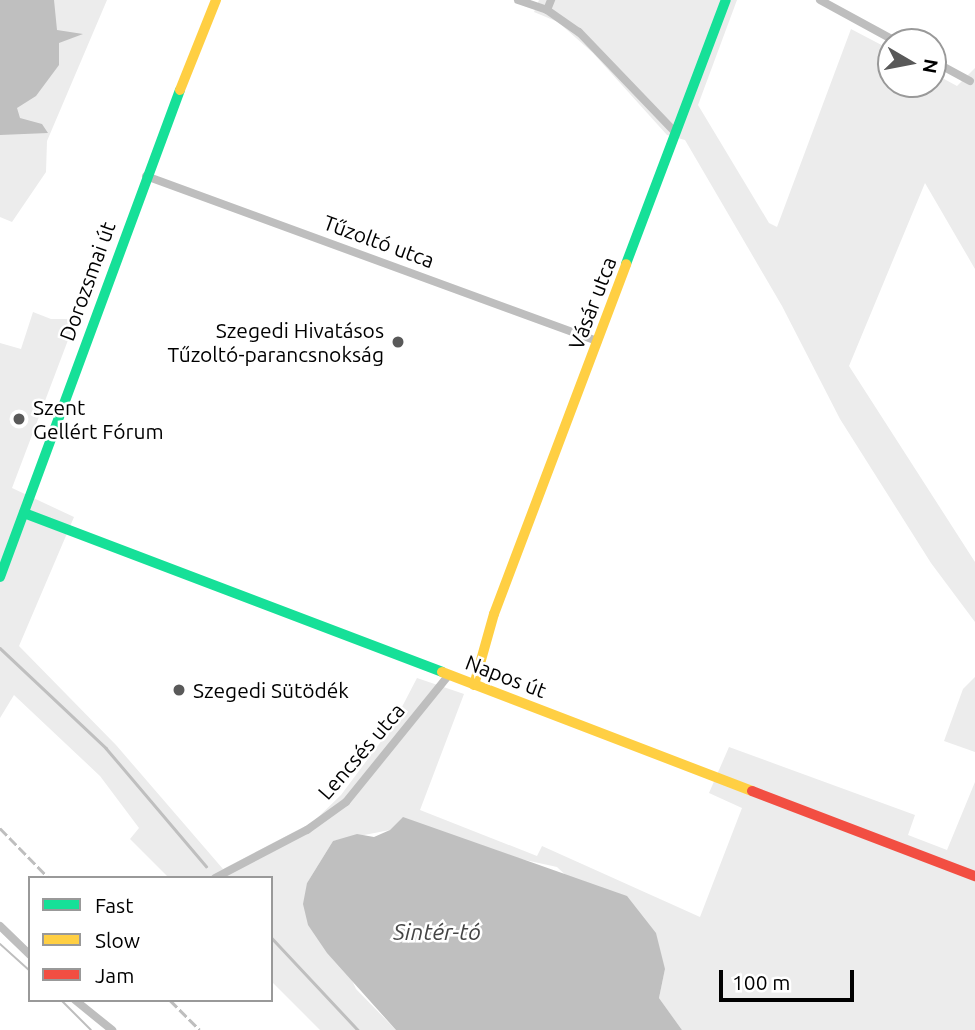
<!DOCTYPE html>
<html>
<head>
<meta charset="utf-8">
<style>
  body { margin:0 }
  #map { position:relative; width:975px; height:1030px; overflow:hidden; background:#fff; font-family:Ubuntu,sans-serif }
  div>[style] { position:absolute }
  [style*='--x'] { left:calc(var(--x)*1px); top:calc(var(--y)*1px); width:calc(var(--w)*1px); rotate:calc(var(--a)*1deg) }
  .green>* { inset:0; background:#ececec }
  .water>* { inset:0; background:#bfbfbf }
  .stream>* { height:2.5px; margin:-1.25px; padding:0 1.25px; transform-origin:1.25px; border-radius:1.25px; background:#bfbfbf }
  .street>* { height:8px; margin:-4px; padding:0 4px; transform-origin:4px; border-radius:4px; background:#bebebe }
  .fast>* { height:10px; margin:-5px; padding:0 5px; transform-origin:5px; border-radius:5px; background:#16e098 }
  .slow>* { height:10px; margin:-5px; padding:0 5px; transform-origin:5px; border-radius:5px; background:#ffcf43 }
  .jam>* { height:10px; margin:-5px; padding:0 5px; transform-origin:5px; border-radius:5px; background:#f24e42 }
  .tram>* { height:2px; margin:-1px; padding:0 1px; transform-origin:1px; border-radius:1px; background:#bebebe }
  .rail>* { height:2.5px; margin-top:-1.25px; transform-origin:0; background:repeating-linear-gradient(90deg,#bebebe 0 10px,transparent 0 13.5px) }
  .dots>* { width:19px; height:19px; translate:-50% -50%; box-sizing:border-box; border:4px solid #fff; border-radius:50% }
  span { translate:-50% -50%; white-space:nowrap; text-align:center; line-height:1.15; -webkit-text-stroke:5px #fff; paint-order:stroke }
  .street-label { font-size:21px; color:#000 }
  .poi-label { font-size:21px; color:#000 }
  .right { translate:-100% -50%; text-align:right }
  .left { translate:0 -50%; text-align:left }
  .water-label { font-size:23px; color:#444; font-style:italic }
  .legend { position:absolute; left:28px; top:876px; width:245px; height:126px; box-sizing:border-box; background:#fff; border:2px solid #999; margin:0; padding:9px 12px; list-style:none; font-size:21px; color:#000 }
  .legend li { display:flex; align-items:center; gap:14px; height:35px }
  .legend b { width:35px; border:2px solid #999 }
  .north { position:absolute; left:877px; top:28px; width:70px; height:70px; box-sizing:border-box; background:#fff; border:2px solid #999; border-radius:50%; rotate:100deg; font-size:19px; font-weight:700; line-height:28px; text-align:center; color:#000 }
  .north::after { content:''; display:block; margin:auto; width:24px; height:32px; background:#595959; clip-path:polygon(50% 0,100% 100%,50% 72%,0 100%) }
  .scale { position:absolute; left:719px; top:970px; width:135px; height:32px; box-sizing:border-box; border:4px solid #000; border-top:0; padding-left:9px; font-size:21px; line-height:24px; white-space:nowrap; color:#000; -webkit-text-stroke:5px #fff; paint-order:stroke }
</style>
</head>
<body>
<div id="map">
  <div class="green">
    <div style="clip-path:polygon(0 0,107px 0,47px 141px,46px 172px,12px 222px,0 217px)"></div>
    <div style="clip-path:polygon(539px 0,737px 0,698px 105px,769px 223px,777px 227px,851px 29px,891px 50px,891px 84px,933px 84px,933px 73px,957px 86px,975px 68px,975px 269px,925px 183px,849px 366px,975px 562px,975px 622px,931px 563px,840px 419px,782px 306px,685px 140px,667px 135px,593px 53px,558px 22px,534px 12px)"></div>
    <div style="clip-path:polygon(33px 312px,51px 319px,76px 319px,12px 488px,74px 517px,19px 646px,116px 745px,223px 869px,313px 822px,341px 795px,391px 728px,417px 678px,464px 694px,420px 810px,537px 856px,542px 846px,700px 917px,742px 808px,709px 793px,729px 747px,915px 815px,908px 835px,947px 850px,975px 782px,975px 1030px,682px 1030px,659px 998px,665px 969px,557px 867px,390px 830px,333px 841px,307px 883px,356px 989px,396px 1030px,320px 1030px,271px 981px,271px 878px,169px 878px,130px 839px,139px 828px,100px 776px,14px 695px,0 718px,0 343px,21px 349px)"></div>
    <div style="clip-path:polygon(975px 677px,975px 752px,944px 741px,963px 689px)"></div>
  </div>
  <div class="water">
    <div style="clip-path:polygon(0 0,54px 0,57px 30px,83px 34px,59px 43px,59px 65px,36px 96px,17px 108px,20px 118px,42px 124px,48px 133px,0 135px)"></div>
    <div style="clip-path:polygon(403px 817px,627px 896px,656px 933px,665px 969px,659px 998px,682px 1030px,396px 1030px,327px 953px,308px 925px,303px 904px,307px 883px,333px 841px,357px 834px,374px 837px,390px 830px)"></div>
  </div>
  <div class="stream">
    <div style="--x:0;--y:648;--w:146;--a:43.3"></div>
    <div style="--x:106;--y:748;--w:155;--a:49.7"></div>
    <div style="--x:271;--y:937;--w:127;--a:46.9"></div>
  </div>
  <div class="street">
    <div style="--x:518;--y:0;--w:31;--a:19"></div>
    <div style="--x:547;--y:10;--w:39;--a:35"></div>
    <div style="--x:579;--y:32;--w:140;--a:46.2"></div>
    <div style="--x:820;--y:0;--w:88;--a:28.6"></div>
    <div style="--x:547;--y:10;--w:11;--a:-68"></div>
    <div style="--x:933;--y:61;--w:42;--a:28.4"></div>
    <div style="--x:146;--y:176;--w:481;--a:20.1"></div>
    <div style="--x:215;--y:878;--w:104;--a:-27.6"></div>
    <div style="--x:307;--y:830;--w:48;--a:-35.7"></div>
    <div style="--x:346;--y:802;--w:164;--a:-51"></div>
    <div style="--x:0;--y:926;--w:42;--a:44"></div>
    <div style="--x:75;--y:1000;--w:48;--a:39"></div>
  </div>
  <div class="fast">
    <div style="--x:626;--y:264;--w:282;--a:-69.3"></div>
    <div style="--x:24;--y:513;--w:447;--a:20.8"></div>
    <div style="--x:0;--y:577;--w:519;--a:-69.72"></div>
  </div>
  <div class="slow">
    <div style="--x:180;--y:90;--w:97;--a:-68.2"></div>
    <div style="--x:442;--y:672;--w:332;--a:21"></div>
    <div style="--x:474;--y:685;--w:74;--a:-74.3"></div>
    <div style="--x:494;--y:614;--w:374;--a:-69.3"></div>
  </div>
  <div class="jam">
    <div style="--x:752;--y:791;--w:239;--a:20.9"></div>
  </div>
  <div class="tram">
    <div style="--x:0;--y:944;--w:40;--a:42"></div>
    <div style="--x:61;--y:1000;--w:42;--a:45"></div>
  </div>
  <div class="rail">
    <div style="--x:0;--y:828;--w:70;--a:45.6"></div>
    <div style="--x:170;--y:1000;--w:42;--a:45"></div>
  </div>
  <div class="dots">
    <div style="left:398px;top:342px;background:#595959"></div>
    <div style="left:19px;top:419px;background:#595959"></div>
    <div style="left:179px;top:690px;background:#595959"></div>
  </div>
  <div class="street-label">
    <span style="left:379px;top:241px;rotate:20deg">Tűzoltó utca</span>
    <span style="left:87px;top:281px;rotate:-70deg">Dorozsmai út</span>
    <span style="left:592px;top:303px;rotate:-69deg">Vásár utca</span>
    <span style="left:506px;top:676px;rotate:21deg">Napos út</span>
    <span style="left:361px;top:751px;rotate:-49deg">Lencsés utca</span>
  </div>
  <div class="poi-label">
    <span class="right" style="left:384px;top:342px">Szegedi Hivatásos<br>Tűzoltó-parancsnokság</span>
    <span class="left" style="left:33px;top:419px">Szent<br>Gellért Fórum</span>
    <span class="left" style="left:193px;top:690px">Szegedi Sütödék</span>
  </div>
  <div class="water-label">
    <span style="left:437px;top:932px">Sintér-tó</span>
  </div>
  <ul class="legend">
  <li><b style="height:9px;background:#16e098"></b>Fast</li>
  <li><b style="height:9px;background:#ffcf43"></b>Slow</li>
  <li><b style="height:9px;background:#f24e42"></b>Jam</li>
  </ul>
  <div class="north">N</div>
  <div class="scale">100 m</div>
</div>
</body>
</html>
